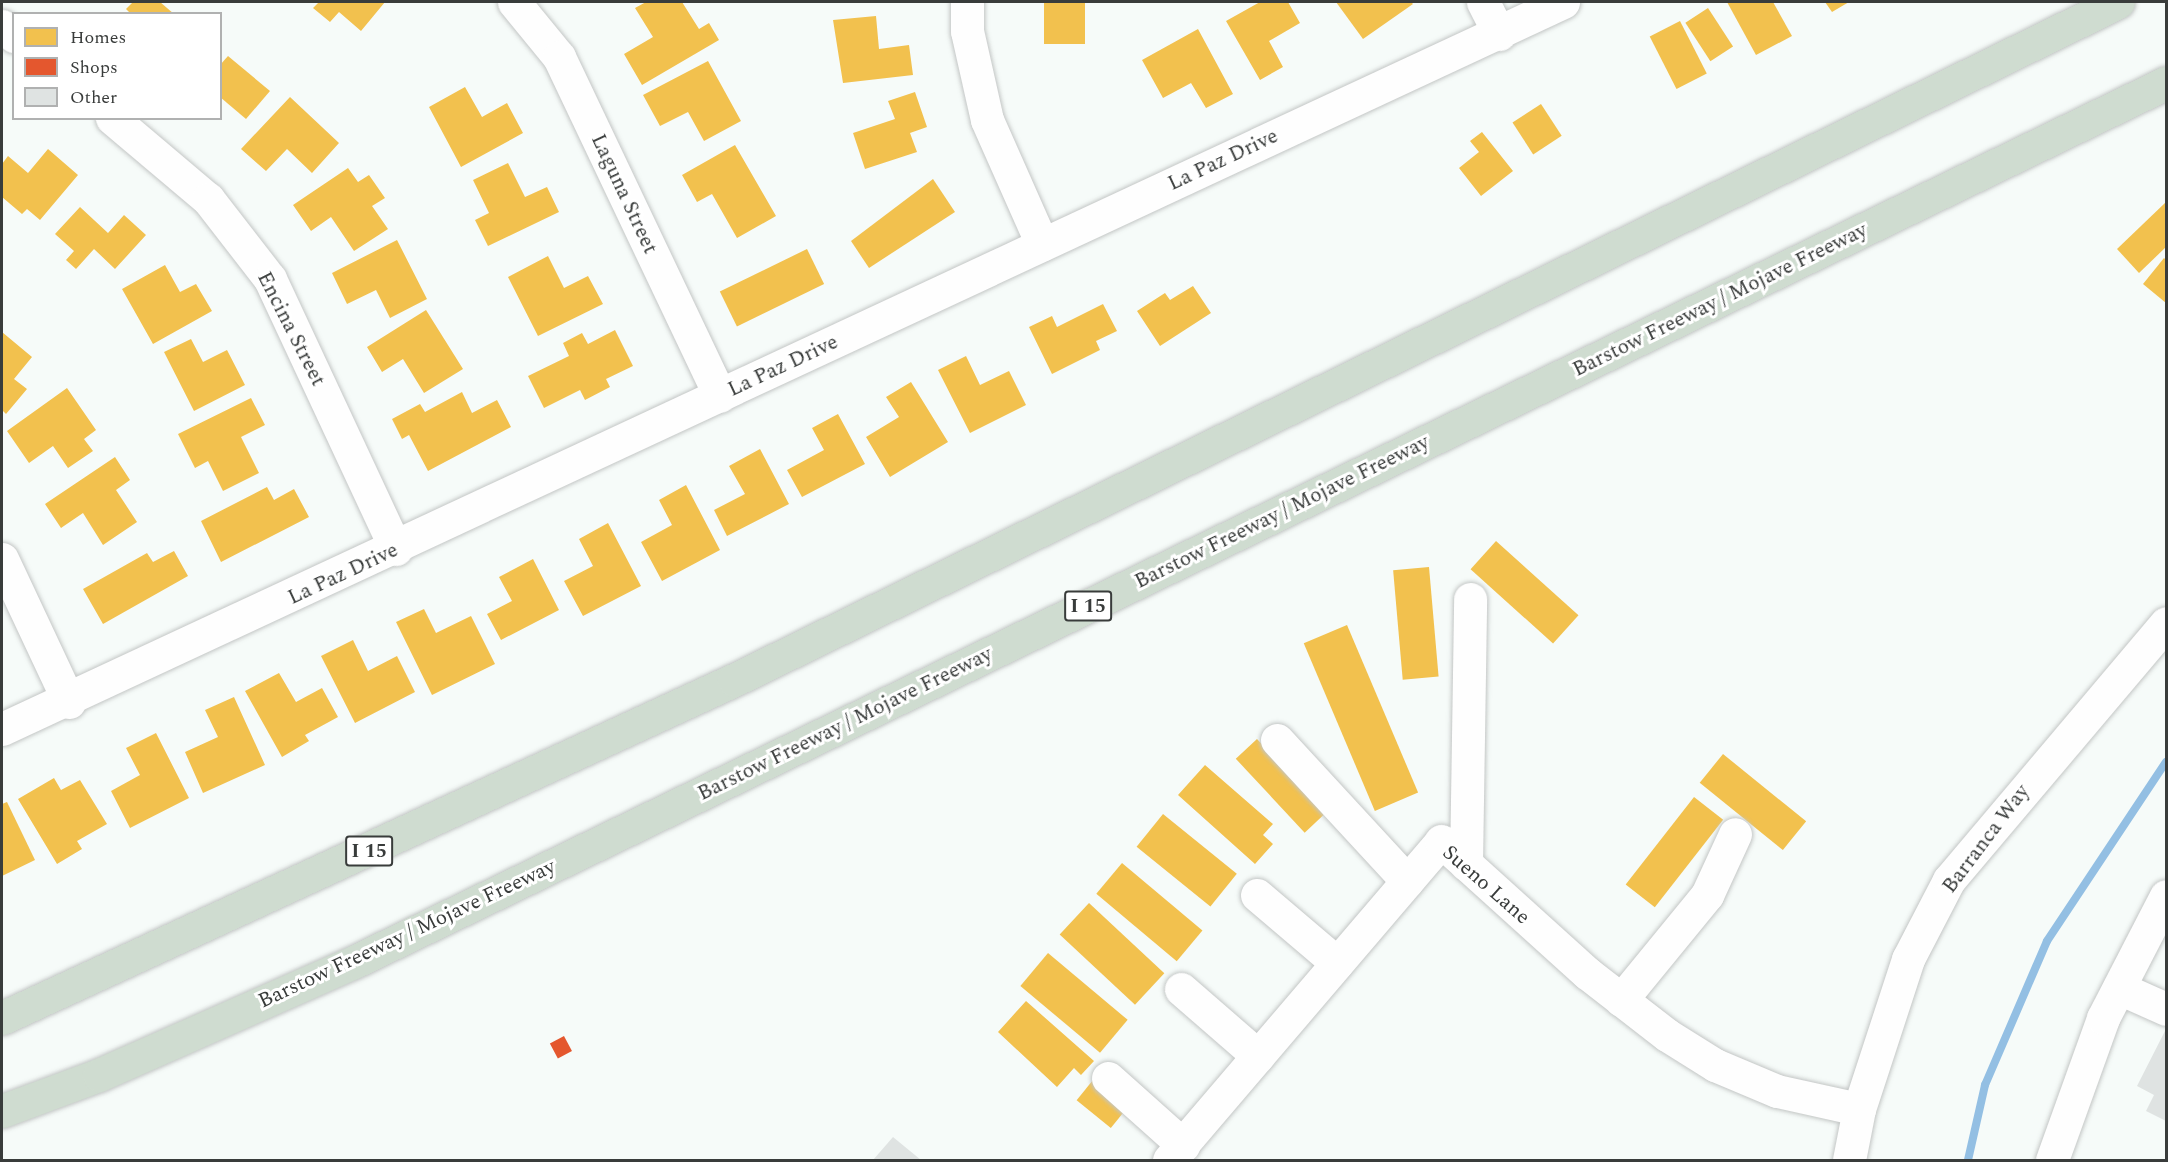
<!DOCTYPE html>
<html>
<head>
<meta charset="utf-8">
<style>
  body { margin:0 }
  #map { position:relative; width:2168px; height:1162px; overflow:hidden; background:#f6fbf9; font-family:Spectral,serif }
  div>[style] { position:absolute }
  [style*='--x'] { left:calc(var(--x)*1px); top:calc(var(--y)*1px); width:calc(var(--w)*1px); rotate:calc(var(--a)*1deg) }
  .homes>* { inset:0; background:#f2c14e; transform-origin:0 0 }
  .shops>* { inset:0; background:#e4572e; transform-origin:0 0 }
  .stream>* { height:8px; margin:-4px; padding:0 4px; transform-origin:4px; border-radius:4px; background:#93bfe3 }
  .building>* { inset:0; background:#dfe3e2 }
  .roads { filter:drop-shadow(0 0 2px #c3c6c5) drop-shadow(0 0 2px #c3c6c5) }
  .minor>* { height:33px; margin:-16.5px; padding:0 16.5px; transform-origin:16.5px; border-radius:16.5px; background:#fefefe }
  .highway>* { height:33px; margin:-16.5px; padding:0 16.5px; transform-origin:16.5px; border-radius:16.5px; background:#cfdcd0 }
  span { translate:-50% -50%; white-space:nowrap; text-align:center; line-height:1.15; -webkit-text-stroke:6px #fff; paint-order:stroke }
  .shield-label span { padding:2px 4px; background:#fff; border:2px solid; border-radius:4px; -webkit-text-stroke-width:0 }
  .shield-label { font-size:20px; color:#393c3b; font-weight:700 }
  .street-label { font-size:21px; color:#393c3b }
  .frame { position:absolute; inset:0; border:3px solid #393c3b; pointer-events:none }
  .legend { position:absolute; left:12px; top:12px; width:210px; height:108px; box-sizing:border-box; background:#fff; border:2px solid #b0b1b1; margin:0; padding:8px 10px; list-style:none; font-size:18px; color:#393c3b }
  .legend li { display:flex; align-items:center; gap:12px; height:30px }
  .legend b { width:30px; border:2px solid #b0b1b1 }
</style>
</head>
<body>
<div id="map">
  <div class="homes">
    <div style="clip-path:polygon(133px 2px,160px 2px,174px 14px,131px 14px,126px 9px)"></div>
    <div style="clip-path:polygon(319px 2px,385px 2px,361px 31px,339px 12px,330px 22px,313px 8px)"></div>
    <div style="clip-path:polygon(646px 2px,682px 2px,699px 29px,709px 23px,719px 40px,642px 85px,624px 54px,653px 37px,635px 8px)"></div>
    <div style="left:1044px;top:2px;width:41px;height:42px"></div>
    <div style="clip-path:polygon(1260px 2px,1288px 2px,1300px 23px,1269px 41px,1283px 67px,1260px 80px,1226px 21px)"></div>
    <div style="clip-path:polygon(1336px 2px,1411px 2px,1413px 4px,1363px 39px)"></div>
    <div style="clip-path:polygon(1727px 2px,1773px 2px,1792px 36px,1756px 55px)"></div>
    <div style="clip-path:polygon(1825px 2px,1849px 2px,1832px 12px)"></div>
    <div style="left:1708px;top:8px;width:46px;height:27px;rotate:57deg"></div>
    <div style="clip-path:polygon(876px 16px,879px 49px,909px 45px,913px 75px,843px 83px,833px 20px)"></div>
    <div style="left:1680px;top:21px;width:59px;height:34px;rotate:63deg"></div>
    <div style="clip-path:polygon(1198px 29px,1233px 94px,1206px 108px,1191px 83px,1163px 98px,1142px 60px)"></div>
    <div style="clip-path:polygon(228px 56px,270px 91px,246px 119px,220px 97px,220px 65px)"></div>
    <div style="clip-path:polygon(708px 61px,741px 121px,704px 141px,688px 112px,660px 126px,643px 95px)"></div>
    <div style="clip-path:polygon(465px 87px,482px 117px,507px 103px,523px 133px,461px 167px,429px 107px)"></div>
    <div style="clip-path:polygon(915px 92px,927px 127px,910px 133px,917px 152px,865px 169px,853px 133px,895px 119px,888px 101px)"></div>
    <div style="clip-path:polygon(290px 97px,339px 143px,312px 173px,287px 149px,266px 171px,241px 149px)"></div>
    <div style="left:1541px;top:104px;width:38px;height:34px;rotate:57deg"></div>
    <div style="clip-path:polygon(1482px 132px,1513px 171px,1481px 196px,1459px 168px,1479px 152px,1470px 141px)"></div>
    <div style="clip-path:polygon(735px 145px,776px 216px,737px 238px,712px 194px,697px 202px,682px 175px)"></div>
    <div style="clip-path:polygon(48px 149px,78px 175px,40px 220px,27px 209px,22px 214px,2px 197px,2px 164px,8px 156px,28px 173px)"></div>
    <div style="clip-path:polygon(508px 163px,525px 197px,547px 187px,559px 212px,488px 246px,475px 220px,489px 213px,473px 180px)"></div>
    <div style="clip-path:polygon(348px 168px,358px 182px,369px 175px,385px 198px,372px 206px,388px 229px,354px 251px,331px 217px,311px 231px,293px 205px)"></div>
    <div style="clip-path:polygon(933px 179px,955px 212px,869px 268px,851px 241px)"></div>
    <div style="clip-path:polygon(2166px 202px,2166px 247px,2139px 273px,2117px 249px)"></div>
    <div style="clip-path:polygon(80px 207px,108px 233px,124px 215px,146px 235px,115px 269px,94px 249px,76px 269px,66px 260px,74px 251px,55px 234px)"></div>
    <div style="clip-path:polygon(397px 240px,427px 299px,390px 318px,376px 290px,347px 304px,332px 273px)"></div>
    <div style="left:807px;top:249px;width:39px;height:97px;rotate:64deg"></div>
    <div style="clip-path:polygon(548px 256px,564px 288px,588px 276px,603px 304px,538px 336px,508px 277px)"></div>
    <div style="clip-path:polygon(2164px 258px,2166px 260px,2166px 303px,2143px 284px)"></div>
    <div style="clip-path:polygon(165px 265px,180px 292px,196px 284px,212px 311px,153px 344px,122px 289px)"></div>
    <div style="clip-path:polygon(1193px 286px,1211px 313px,1160px 346px,1137px 311px,1165px 293px,1170px 300px)"></div>
    <div style="clip-path:polygon(1103px 304px,1117px 331px,1096px 341px,1100px 350px,1052px 374px,1029px 327px,1052px 316px,1057px 327px)"></div>
    <div style="clip-path:polygon(426px 310px,463px 369px,424px 393px,403px 359px,382px 372px,367px 347px)"></div>
    <div style="clip-path:polygon(615px 330px,633px 366px,606px 379px,610px 387px,585px 400px,580px 390px,544px 408px,528px 376px,569px 356px,563px 343px,582px 333px,588px 344px)"></div>
    <div style="clip-path:polygon(2px 332px,32px 357px,14px 379px,27px 389px,6px 414px,2px 410px)"></div>
    <div style="clip-path:polygon(191px 339px,203px 362px,227px 350px,245px 385px,194px 411px,164px 352px)"></div>
    <div style="clip-path:polygon(966px 356px,980px 385px,1009px 371px,1026px 405px,970px 433px,938px 370px)"></div>
    <div style="clip-path:polygon(911px 382px,948px 442px,890px 477px,866px 437px,899px 417px,886px 397px)"></div>
    <div style="clip-path:polygon(67px 388px,96px 430px,84px 439px,93px 451px,68px 468px,53px 446px,29px 463px,7px 431px)"></div>
    <div style="clip-path:polygon(462px 392px,472px 413px,497px 400px,511px 427px,428px 471px,409px 435px,402px 439px,392px 419px,420px 404px,425px 412px)"></div>
    <div style="clip-path:polygon(251px 398px,265px 425px,241px 437px,259px 473px,223px 491px,208px 461px,195px 468px,178px 434px)"></div>
    <div style="clip-path:polygon(838px 414px,865px 464px,802px 497px,787px 470px,824px 450px,812px 428px)"></div>
    <div style="clip-path:polygon(760px 449px,789px 504px,727px 536px,714px 510px,745px 494px,729px 466px)"></div>
    <div style="clip-path:polygon(115px 457px,130px 480px,116px 490px,137px 522px,103px 545px,83px 513px,61px 528px,45px 504px)"></div>
    <div style="clip-path:polygon(686px 485px,720px 550px,662px 581px,641px 542px,672px 525px,659px 500px)"></div>
    <div style="clip-path:polygon(267px 487px,274px 500px,294px 489px,309px 517px,221px 562px,201px 521px)"></div>
    <div style="clip-path:polygon(608px 523px,641px 586px,583px 616px,564px 581px,593px 566px,579px 539px)"></div>
    <div style="left:1496px;top:541px;width:111px;height:38px;rotate:42deg"></div>
    <div style="clip-path:polygon(174px 551px,188px 576px,103px 624px,83px 589px,147px 553px,153px 562px)"></div>
    <div style="clip-path:polygon(533px 559px,559px 610px,501px 640px,487px 614px,512px 601px,499px 577px)"></div>
    <div style="left:1429px;top:567px;width:110px;height:36px;rotate:85deg"></div>
    <div style="clip-path:polygon(424px 609px,436px 633px,471px 616px,495px 664px,432px 695px,396px 622px)"></div>
    <div style="left:1347px;top:625px;width:182px;height:47px;rotate:67deg"></div>
    <div style="clip-path:polygon(353px 640px,368px 671px,397px 656px,415px 692px,355px 723px,321px 656px)"></div>
    <div style="clip-path:polygon(279px 673px,296px 702px,322px 688px,338px 717px,305px 735px,309px 741px,282px 757px,245px 691px)"></div>
    <div style="clip-path:polygon(234px 697px,265px 765px,203px 793px,185px 752px,218px 737px,205px 710px)"></div>
    <div style="clip-path:polygon(156px 733px,189px 798px,130px 828px,111px 791px,140px 775px,126px 748px)"></div>
    <div style="left:1257px;top:739px;width:101px;height:29px;rotate:47deg"></div>
    <div style="left:1723px;top:754px;width:107px;height:37px;rotate:39deg"></div>
    <div style="clip-path:polygon(1205px 765px,1273px 824px,1263px 835px,1273px 844px,1255px 864px,1178px 795px)"></div>
    <div style="clip-path:polygon(54px 778px,61px 790px,80px 780px,107px 824px,77px 841px,82px 849px,57px 864px,18px 799px)"></div>
    <div style="left:1694px;top:797px;width:37px;height:111px;rotate:38deg"></div>
    <div style="clip-path:polygon(7px 802px,35px 860px,2px 876px,2px 804px)"></div>
    <div style="left:1163px;top:814px;width:95px;height:42px;rotate:39deg"></div>
    <div style="left:1122px;top:863px;width:105px;height:40px;rotate:40deg"></div>
    <div style="left:1089px;top:903px;width:103px;height:43px;rotate:43deg"></div>
    <div style="left:1048px;top:953px;width:104px;height:43px;rotate:40deg"></div>
    <div style="clip-path:polygon(1026px 1001px,1094px 1061px,1081px 1075px,1074px 1068px,1057px 1087px,998px 1032px)"></div>
    <div style="left:1093px;top:1080px;width:44px;height:26px;rotate:39deg"></div>
  </div>
  <div class="shops">
    <div style="left:564px;top:1036px;width:17px;height:16px;rotate:62deg"></div>
  </div>
  <div class="stream">
    <div style="--x:1968;--y:1160;--w:77;--a:-77.2"></div>
    <div style="--x:1985;--y:1085;--w:157;--a:-66.7"></div>
    <div style="--x:2047;--y:941;--w:215;--a:-56.4"></div>
  </div>
  <div class="building">
    <div style="clip-path:polygon(2166px 1029px,2166px 1121px,2146px 1111px,2154px 1095px,2137px 1086px)"></div>
    <div style="clip-path:polygon(893px 1137px,921px 1160px,873px 1160px)"></div>
  </div>
  <div class="roads">
    <div class="minor">
      <div style="--x:514;--y:2;--w:71;--a:50.7"></div>
      <div style="--x:559;--y:57;--w:375;--a:64.6"></div>
      <div style="--x:967;--y:2;--w:29;--a:90"></div>
      <div style="--x:967;--y:31;--w:91;--a:77.3"></div>
      <div style="--x:987;--y:120;--w:136;--a:66.1"></div>
      <div style="--x:1483;--y:2;--w:36;--a:63"></div>
      <div style="--x:2;--y:26;--w:16;--a:40"></div>
      <div style="--x:112;--y:118;--w:126;--a:40.2"></div>
      <div style="--x:208;--y:199;--w:101;--a:52.2"></div>
      <div style="--x:270;--y:279;--w:298;--a:65"></div>
      <div style="--x:2;--y:559;--w:158;--a:64.9"></div>
      <div style="--x:2;--y:729;--w:1722;--a:-24.97"></div>
      <div style="--x:1277;--y:740;--w:192;--a:47.3"></div>
      <div style="--x:1466;--y:864;--w:265;--a:-89.1"></div>
      <div style="--x:1257;--y:895;--w:105;--a:40.4"></div>
      <div style="--x:2119;--y:988;--w:51;--a:24.1"></div>
      <div style="--x:1181;--y:989;--w:102;--a:41"></div>
      <div style="--x:1621;--y:1000;--w:136;--a:-50.7"></div>
      <div style="--x:1707;--y:895;--w:67;--a:-65.3"></div>
      <div style="--x:1108;--y:1078;--w:101;--a:41.8"></div>
      <div style="--x:1169;--y:1160;--w:419;--a:-49.5"></div>
      <div style="--x:1441;--y:841;--w:197;--a:42.1"></div>
      <div style="--x:1587;--y:973;--w:101;--a:37.8"></div>
      <div style="--x:1667;--y:1035;--w:57;--a:32"></div>
      <div style="--x:1715;--y:1065;--w:67;--a:22.8"></div>
      <div style="--x:1777;--y:1091;--w:84;--a:12.4"></div>
      <div style="--x:1849;--y:1160;--w:52;--a:-78.9"></div>
      <div style="--x:1859;--y:1109;--w:158;--a:-71.9"></div>
      <div style="--x:1908;--y:959;--w:89;--a:-62.6"></div>
      <div style="--x:1949;--y:880;--w:336;--a:-49.8"></div>
      <div style="--x:2052;--y:1160;--w:151;--a:-70.2"></div>
      <div style="--x:2103;--y:1018;--w:137;--a:-62.7"></div>
    </div>
    <div class="highway">
      <div style="--x:2;--y:1018;--w:806;--a:-24.79"></div>
      <div style="--x:734;--y:680;--w:1541;--a:-26.1"></div>
      <div style="--x:2;--y:1111;--w:103;--a:-20.4"></div>
      <div style="--x:99;--y:1075;--w:279;--a:-23.9"></div>
      <div style="--x:354;--y:962;--w:2014;--a:-25.88"></div>
    </div>
  </div>
  <div class="shield-label">
    <span style="left:1088px;top:606px">I 15</span>
    <span style="left:369px;top:851px">I 15</span>
  </div>
  <div class="street-label">
    <span style="left:1223px;top:160px;rotate:-25deg">La Paz Drive</span>
    <span style="left:624px;top:194px;rotate:65deg">Laguna Street</span>
    <span style="left:1720px;top:300px;rotate:-26deg">Barstow Freeway / Mojave Freeway</span>
    <span style="left:291px;top:329px;rotate:63deg">Encina Street</span>
    <span style="left:783px;top:366px;rotate:-25deg">La Paz Drive</span>
    <span style="left:1282px;top:512px;rotate:-26deg">Barstow Freeway / Mojave Freeway</span>
    <span style="left:343px;top:574px;rotate:-25deg">La Paz Drive</span>
    <span style="left:845px;top:724px;rotate:-26deg">Barstow Freeway / Mojave Freeway</span>
    <span style="left:1986px;top:839px;rotate:-53deg">Barranca Way</span>
    <span style="left:1486px;top:885px;rotate:41deg">Sueno Lane</span>
    <span style="left:407px;top:934px;rotate:-25deg">Barstow Freeway / Mojave Freeway</span>
  </div>
  <div class="frame"></div>
  <ul class="legend">
  <li><b style="height:16px;background:#f2c14e"></b>Homes</li>
  <li><b style="height:16px;background:#e4572e"></b>Shops</li>
  <li><b style="height:16px;background:#dfe3e2"></b>Other</li>
  </ul>
</div>
</body>
</html>
